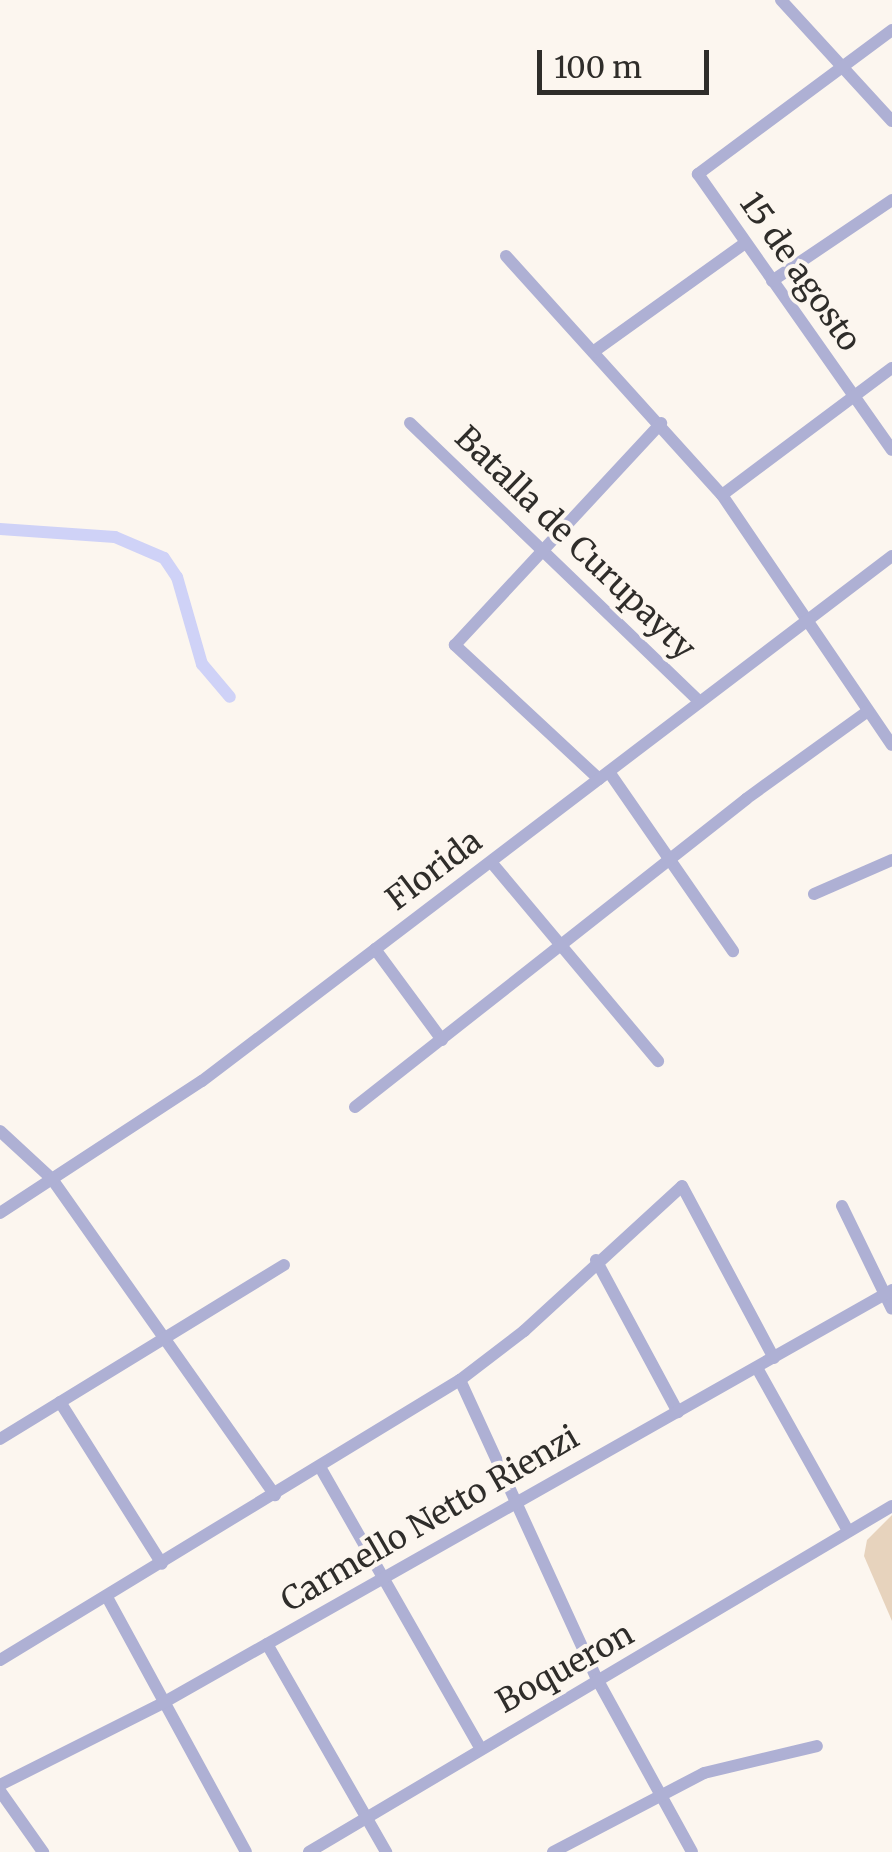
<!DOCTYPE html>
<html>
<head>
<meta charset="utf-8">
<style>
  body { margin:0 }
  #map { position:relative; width:892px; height:1852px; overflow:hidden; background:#fcf6ef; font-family:Merriweather,serif }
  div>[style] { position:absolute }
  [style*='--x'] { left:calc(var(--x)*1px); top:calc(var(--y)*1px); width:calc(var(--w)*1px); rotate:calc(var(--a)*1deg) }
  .green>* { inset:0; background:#e7d3bd }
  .canal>* { height:12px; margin:-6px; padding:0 6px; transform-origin:6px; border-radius:6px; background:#cfd2f7 }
  .minor>* { height:12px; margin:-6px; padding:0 6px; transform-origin:6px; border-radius:6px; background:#aeb0d4 }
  span { translate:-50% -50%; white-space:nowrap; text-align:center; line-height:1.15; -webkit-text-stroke:8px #fcf6ef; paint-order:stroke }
  .street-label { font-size:32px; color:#2f2d2a }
  .scale { position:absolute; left:537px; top:50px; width:172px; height:45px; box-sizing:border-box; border:5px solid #2f2d2a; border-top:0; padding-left:12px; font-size:30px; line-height:35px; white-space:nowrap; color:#2f2d2a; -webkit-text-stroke:8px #fcf6ef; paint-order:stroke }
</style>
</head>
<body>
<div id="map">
  <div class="green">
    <div style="clip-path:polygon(892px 1515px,892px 1621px,864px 1556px,867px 1540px)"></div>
  </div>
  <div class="canal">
    <div style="--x:0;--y:529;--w:115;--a:4"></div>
    <div style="--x:115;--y:537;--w:53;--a:23.2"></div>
    <div style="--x:164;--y:558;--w:23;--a:56"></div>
    <div style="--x:177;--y:577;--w:91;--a:74"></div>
    <div style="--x:202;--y:664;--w:43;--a:49.7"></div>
  </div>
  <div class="minor">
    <div style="--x:781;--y:0;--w:164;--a:47.5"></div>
    <div style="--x:892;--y:30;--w:242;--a:143.4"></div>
    <div style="--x:698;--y:174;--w:337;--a:54.9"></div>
    <div style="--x:506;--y:256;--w:322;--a:47.9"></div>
    <div style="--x:722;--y:495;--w:302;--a:55.8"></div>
    <div style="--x:772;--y:281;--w:145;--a:-34"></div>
    <div style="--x:593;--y:352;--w:187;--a:-35.6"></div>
    <div style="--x:410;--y:423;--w:402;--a:43.9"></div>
    <div style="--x:722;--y:495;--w:212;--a:-36.8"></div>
    <div style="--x:609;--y:772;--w:218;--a:55.3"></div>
    <div style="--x:599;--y:779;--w:197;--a:-137.1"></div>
    <div style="--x:455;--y:645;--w:303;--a:-47.1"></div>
    <div style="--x:491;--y:862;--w:260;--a:50"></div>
    <div style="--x:814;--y:894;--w:85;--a:-23.6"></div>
    <div style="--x:375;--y:949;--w:113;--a:53.6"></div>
    <div style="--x:355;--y:1107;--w:498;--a:-38.2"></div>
    <div style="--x:746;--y:799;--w:150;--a:-35.8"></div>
    <div style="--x:0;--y:1131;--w:71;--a:42.7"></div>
    <div style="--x:52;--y:1179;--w:387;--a:54.8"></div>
    <div style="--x:842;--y:1206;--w:114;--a:64.1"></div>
    <div style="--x:0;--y:1213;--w:241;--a:-33.2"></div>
    <div style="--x:202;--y:1081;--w:867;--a:-37.27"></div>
    <div style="--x:596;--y:1260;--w:173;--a:61.7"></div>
    <div style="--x:757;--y:1368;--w:187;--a:60.8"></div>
    <div style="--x:460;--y:1380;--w:329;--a:65.4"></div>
    <div style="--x:597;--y:1679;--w:197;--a:61.2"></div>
    <div style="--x:60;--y:1402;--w:191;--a:57.8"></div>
    <div style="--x:0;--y:1439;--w:333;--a:-31.5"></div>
    <div style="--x:320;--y:1467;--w:322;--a:60.3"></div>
    <div style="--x:107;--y:1597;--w:290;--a:61.4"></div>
    <div style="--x:267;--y:1644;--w:240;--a:60.2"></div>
    <div style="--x:0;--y:1660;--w:539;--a:-31.33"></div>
    <div style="--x:460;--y:1380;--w:81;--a:-37.4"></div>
    <div style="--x:524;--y:1331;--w:214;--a:-42.5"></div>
    <div style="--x:682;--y:1186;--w:195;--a:61.9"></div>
    <div style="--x:0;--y:1785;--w:180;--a:-26.7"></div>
    <div style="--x:161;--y:1704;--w:840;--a:-29.52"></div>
    <div style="--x:0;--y:1791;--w:75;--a:54.8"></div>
    <div style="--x:309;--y:1852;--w:678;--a:-30.69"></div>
    <div style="--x:553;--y:1852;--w:170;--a:-27.6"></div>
    <div style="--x:704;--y:1773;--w:116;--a:-13.4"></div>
  </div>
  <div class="street-label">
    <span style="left:800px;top:272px;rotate:55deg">15 de agosto</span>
    <span style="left:575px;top:543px;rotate:44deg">Batalla de Curupayty</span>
    <span style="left:434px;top:870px;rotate:-37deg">Florida</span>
    <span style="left:430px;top:1519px;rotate:-30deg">Carmello Netto Rienzi</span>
    <span style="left:565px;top:1668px;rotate:-29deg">Boqueron</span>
  </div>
  <div class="scale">100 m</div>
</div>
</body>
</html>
